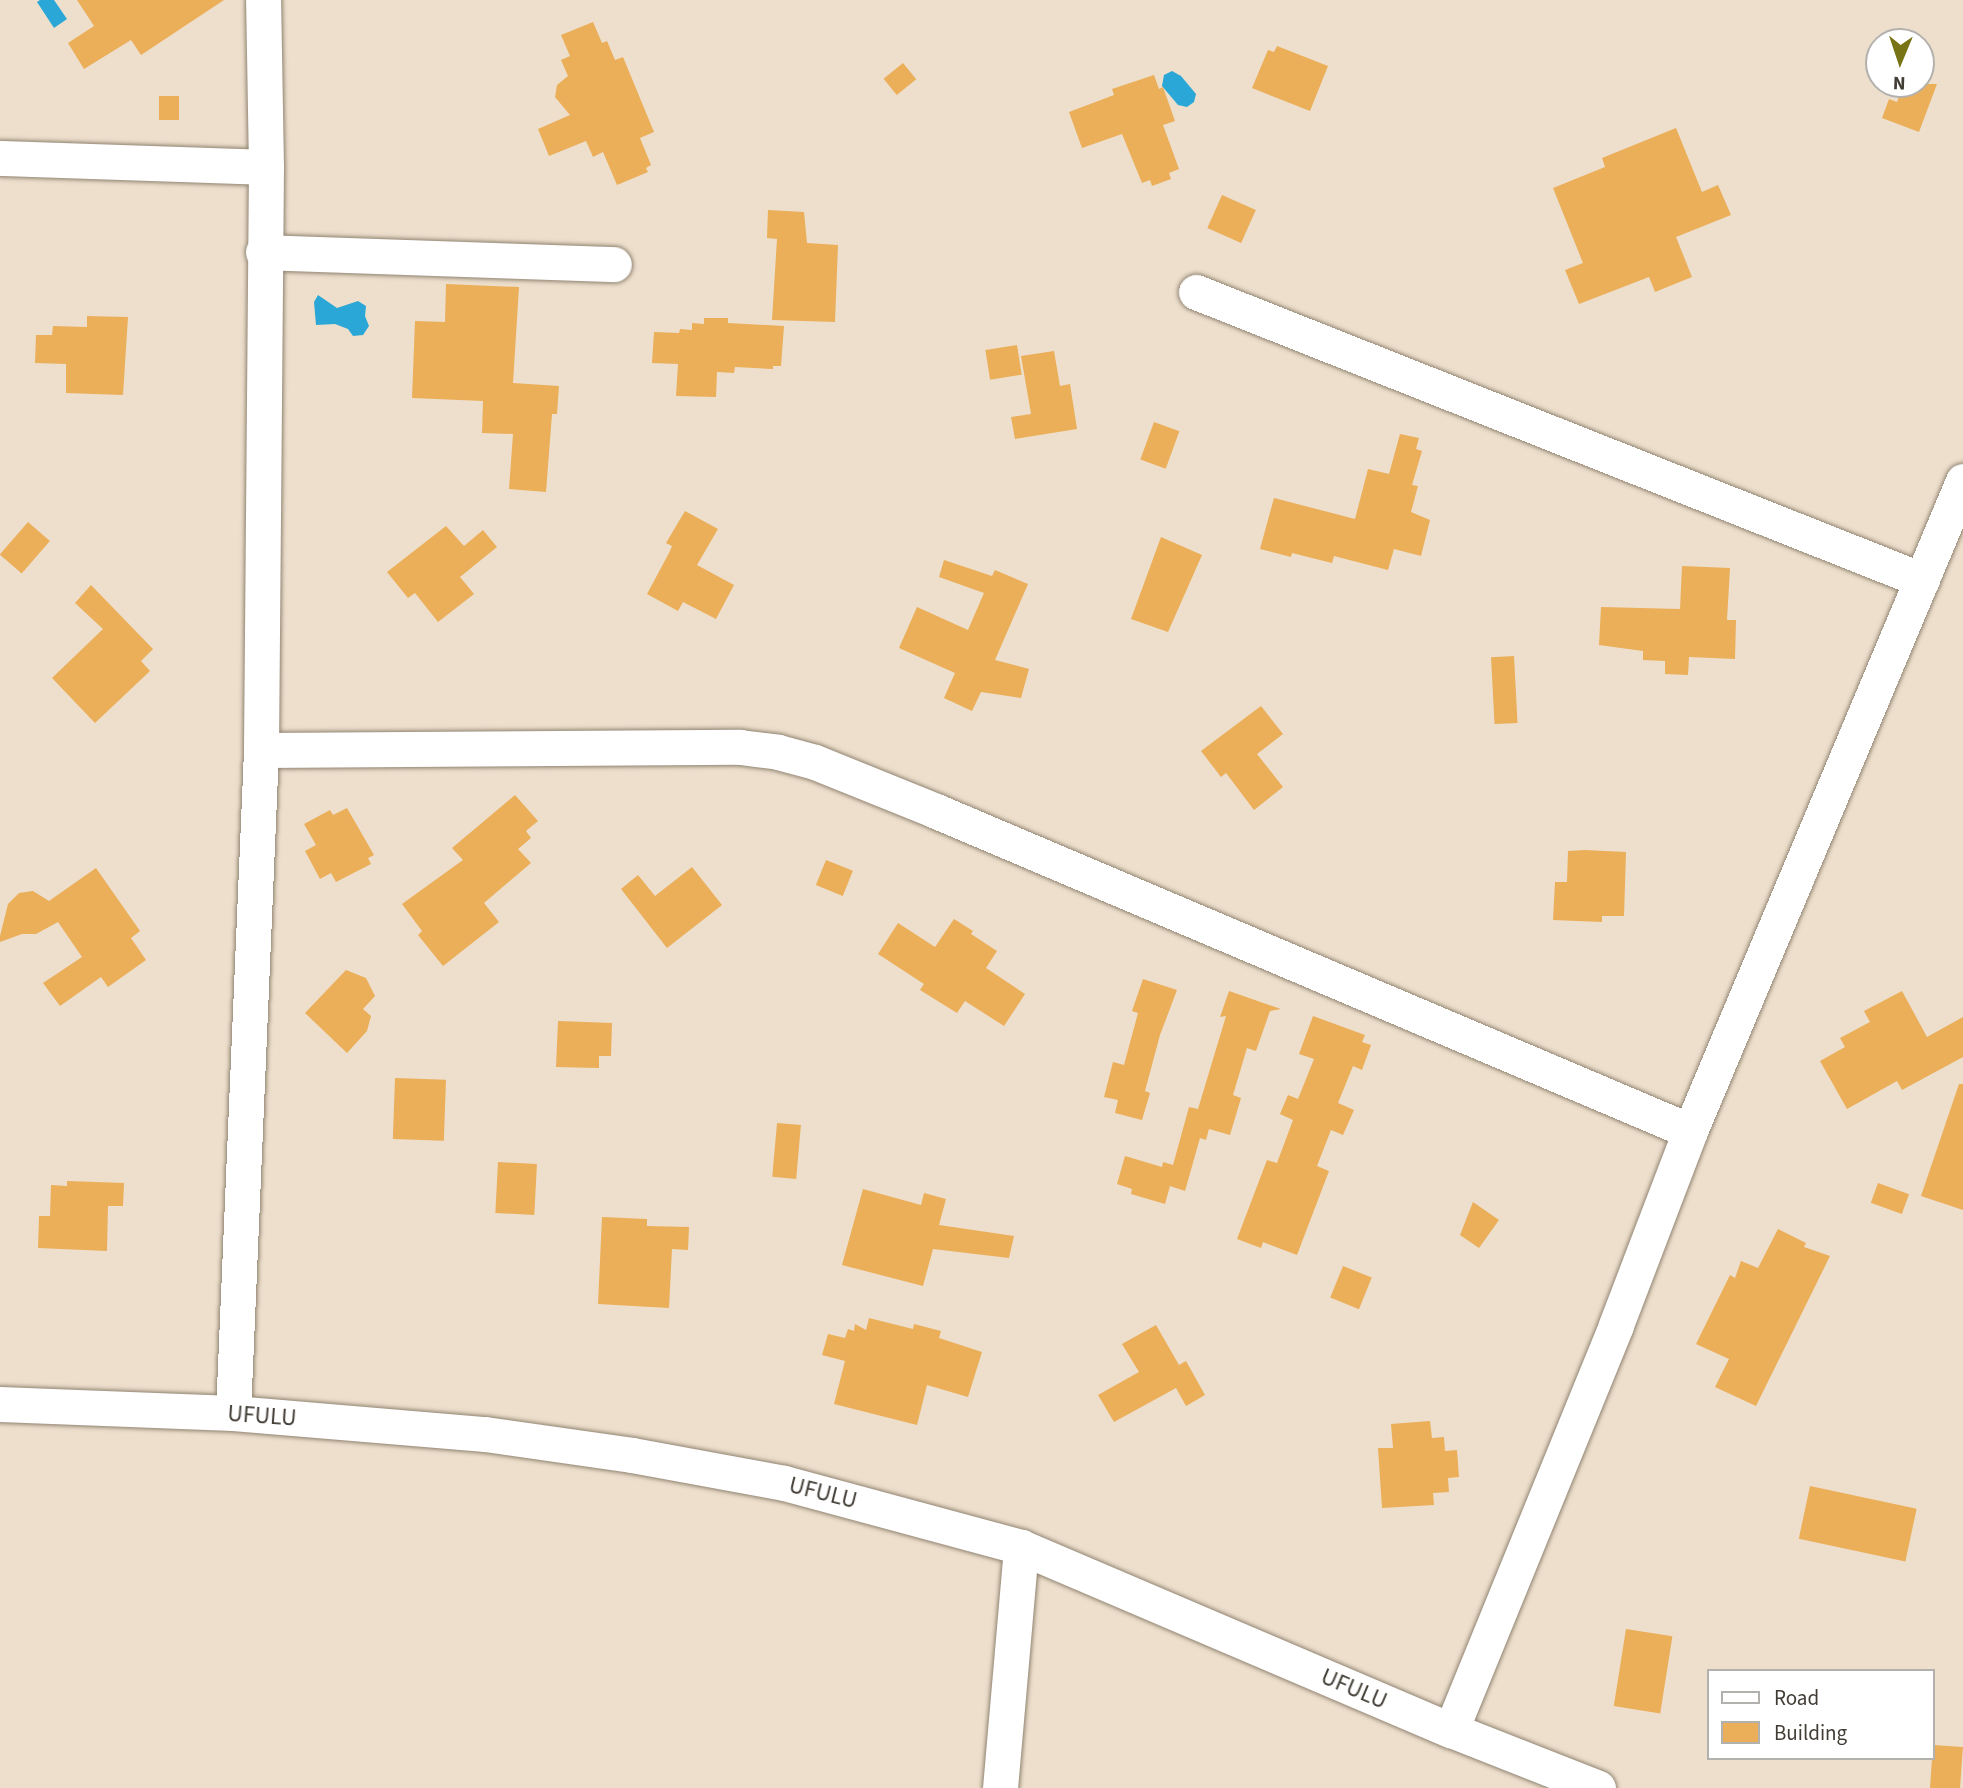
<!DOCTYPE html>
<html>
<head>
<meta charset="utf-8">
<style>
  body { margin:0 }
  #map { position:relative; width:1963px; height:1788px; overflow:hidden; background:#eddfcc; font-family:"Source Sans 3",sans-serif }
  div>[style] { position:absolute }
  [style*='--x'] { left:calc(var(--x)*1px); top:calc(var(--y)*1px); width:calc(var(--w)*1px); rotate:calc(var(--a)*1deg) }
  .water>* { inset:0; background:#2ba7d7 }
  .building>* { inset:0; background:#ebae59; transform-origin:0 0 }
  .roads { filter:drop-shadow(0 0 2px #918472) drop-shadow(0 0 2px #918472) }
  .minor>* { height:35px; margin:-17.5px; padding:0 17.5px; transform-origin:17.5px; border-radius:17.5px; background:#fff }
  span { translate:-50% -50%; white-space:nowrap; text-align:center; line-height:1.15; -webkit-text-stroke:5px #fff; paint-order:stroke }
  .street-label { font-size:24px; color:#413c34 }
  .legend { position:absolute; left:1707px; top:1669px; width:228px; height:91px; box-sizing:border-box; background:#fff; border:2px solid #b3b1ae; margin:0; padding:9px 12px; list-style:none; font-size:21px; color:#413c34 }
  .legend li { display:flex; align-items:center; gap:14px; height:35px }
  .legend b { width:35px; border:2px solid #b3b1ae }
  .north { position:absolute; left:1865px; top:28px; width:70px; height:70px; box-sizing:border-box; background:#fff; border:2px solid #b3b1ae; border-radius:50%; rotate:182deg; font-size:19px; font-weight:700; line-height:28px; text-align:center; color:#413c34 }
  .north::after { content:''; display:block; margin:auto; width:24px; height:32px; background:#787315; clip-path:polygon(50% 0,100% 100%,50% 72%,0 100%) }
</style>
</head>
<body>
<div id="map">
  <div class="water">
    <div style="clip-path:polygon(40px 0,54px 0,67px 19px,54px 28px,37px 2px)"></div>
    <div style="clip-path:polygon(1172px 71px,1181px 76px,1196px 94px,1194px 102px,1187px 107px,1178px 105px,1162px 86px,1164px 75px)"></div>
    <div style="clip-path:polygon(318px 295px,337px 308px,358px 301px,366px 306px,365px 316px,369px 326px,363px 335px,353px 336px,348px 329px,335px 324px,316px 325px,314px 302px)"></div>
  </div>
  <div class="building">
    <div style="clip-path:polygon(77px 0,224px 0,141px 55px,131px 40px,84px 69px,68px 43px,94px 26px)"></div>
    <div style="clip-path:polygon(593px 22px,602px 43px,607px 41px,615px 60px,623px 57px,654px 132px,640px 138px,651px 165px,646px 168px,648px 172px,617px 185px,603px 152px,593px 157px,586px 141px,549px 156px,538px 129px,570px 115px,555px 97px,557px 85px,568px 76px,561px 60px,570px 56px,561px 35px)"></div>
    <div style="clip-path:polygon(1277px 46px,1328px 66px,1310px 111px,1252px 88px,1268px 50px,1274px 52px)"></div>
    <div style="left:903px;top:63px;width:21px;height:25px;rotate:51deg"></div>
    <div style="clip-path:polygon(1154px 75px,1159px 89px,1163px 87px,1175px 121px,1163px 125px,1179px 169px,1169px 173px,1171px 179px,1152px 186px,1150px 180px,1142px 183px,1122px 134px,1082px 148px,1069px 112px,1114px 95px,1112px 89px)"></div>
    <div style="clip-path:polygon(1904px 84px,1937px 84px,1919px 132px,1882px 118px,1889px 99px,1897px 102px)"></div>
    <div style="left:159px;top:96px;width:20px;height:24px"></div>
    <div style="clip-path:polygon(1676px 128px,1702px 192px,1718px 185px,1731px 215px,1676px 237px,1692px 277px,1655px 292px,1649px 277px,1579px 304px,1565px 270px,1583px 263px,1553px 188px,1605px 167px,1602px 158px)"></div>
    <div style="left:1222px;top:195px;width:37px;height:36px;rotate:24deg"></div>
    <div style="clip-path:polygon(768px 210px,804px 212px,807px 243px,838px 245px,835px 322px,772px 320px,777px 239px,767px 238px)"></div>
    <div style="clip-path:polygon(446px 284px,519px 287px,513px 383px,559px 386px,557px 414px,552px 414px,546px 492px,509px 489px,513px 434px,482px 433px,483px 401px,412px 398px,415px 321px,445px 322px)"></div>
    <div style="clip-path:polygon(87px 316px,128px 317px,123px 395px,66px 393px,66px 364px,35px 363px,36px 335px,52px 335px,53px 326px,87px 327px)"></div>
    <div style="clip-path:polygon(704px 318px,728px 318px,728px 323px,784px 326px,781px 366px,773px 366px,773px 369px,735px 367px,734px 373px,717px 372px,716px 397px,676px 396px,678px 364px,652px 363px,654px 332px,679px 333px,680px 329px,692px 330px,692px 323px,704px 324px)"></div>
    <div style="left:1017px;top:345px;width:30px;height:32px;rotate:81deg"></div>
    <div style="clip-path:polygon(1054px 351px,1060px 386px,1070px 384px,1077px 429px,1015px 439px,1011px 417px,1031px 414px,1021px 356px)"></div>
    <div style="left:1154px;top:422px;width:27px;height:40px;rotate:20deg"></div>
    <div style="clip-path:polygon(1400px 434px,1419px 438px,1416px 449px,1422px 451px,1412px 485px,1418px 486px,1411px 512px,1430px 520px,1421px 556px,1394px 549px,1388px 570px,1334px 556px,1332px 563px,1292px 553px,1291px 557px,1260px 549px,1274px 498px,1355px 519px,1368px 469px,1389px 474px)"></div>
    <div style="clip-path:polygon(685px 511px,718px 529px,697px 565px,734px 585px,716px 619px,683px 602px,678px 611px,647px 594px,669px 553px,672px 546px,666px 543px)"></div>
    <div style="left:28px;top:522px;width:29px;height:43px;rotate:41deg"></div>
    <div style="clip-path:polygon(446px 526px,464px 546px,483px 530px,497px 547px,460px 577px,474px 594px,438px 622px,415px 593px,408px 598px,387px 572px)"></div>
    <div style="clip-path:polygon(1161px 537px,1202px 555px,1168px 632px,1131px 619px)"></div>
    <div style="clip-path:polygon(944px 560px,992px 576px,995px 570px,1028px 584px,995px 660px,1029px 669px,1021px 698px,981px 692px,972px 711px,944px 698px,955px 673px,899px 648px,917px 607px,968px 630px,984px 593px,939px 577px)"></div>
    <div style="clip-path:polygon(1682px 566px,1730px 568px,1727px 620px,1736px 620px,1735px 659px,1689px 657px,1688px 675px,1665px 674px,1665px 661px,1643px 660px,1643px 651px,1599px 645px,1601px 607px,1680px 609px)"></div>
    <div style="clip-path:polygon(91px 585px,153px 649px,141px 661px,150px 671px,95px 723px,52px 678px,103px 629px,75px 603px)"></div>
    <div style="left:1514px;top:656px;width:67px;height:23px;rotate:87deg"></div>
    <div style="clip-path:polygon(1261px 706px,1283px 734px,1257px 754px,1283px 787px,1254px 810px,1226px 773px,1221px 777px,1201px 751px)"></div>
    <div style="clip-path:polygon(515px 795px,538px 821px,526px 831px,531px 838px,518px 849px,531px 863px,484px 903px,499px 922px,443px 966px,418px 935px,422px 931px,402px 904px,463px 860px,452px 848px)"></div>
    <div style="clip-path:polygon(347px 808px,374px 855px,368px 858px,371px 864px,336px 882px,331px 873px,320px 879px,305px 851px,316px 845px,304px 824px,330px 810px,333px 815px)"></div>
    <div style="clip-path:polygon(1585px 850px,1626px 852px,1624px 916px,1602px 916px,1602px 922px,1553px 920px,1555px 882px,1567px 882px,1568px 851px)"></div>
    <div style="left:826px;top:860px;width:29px;height:27px;rotate:22deg"></div>
    <div style="clip-path:polygon(692px 867px,722px 905px,667px 948px,621px 889px,638px 875px,655px 896px)"></div>
    <div style="clip-path:polygon(96px 868px,140px 931px,131px 938px,146px 960px,108px 987px,101px 977px,60px 1006px,43px 983px,82px 957px,58px 922px,36px 934px,22px 934px,0 942px,0 936px,8px 904px,19px 893px,33px 891px,49px 901px)"></div>
    <div style="clip-path:polygon(954px 919px,973px 931px,971px 934px,997px 951px,986px 968px,1025px 994px,1004px 1026px,965px 1001px,957px 1013px,920px 990px,924px 984px,878px 954px,898px 923px,935px 947px)"></div>
    <div style="clip-path:polygon(346px 970px,366px 978px,375px 996px,363px 1009px,371px 1016px,367px 1031px,347px 1053px,305px 1013px)"></div>
    <div style="clip-path:polygon(1143px 979px,1177px 990px,1160px 1035px,1145px 1091px,1150px 1093px,1142px 1120px,1115px 1113px,1118px 1100px,1104px 1097px,1113px 1062px,1124px 1065px,1138px 1013px,1132px 1011px)"></div>
    <div style="clip-path:polygon(1229px 991px,1281px 1009px,1270px 1011px,1256px 1051px,1247px 1048px,1233px 1095px,1241px 1098px,1230px 1135px,1209px 1129px,1206px 1140px,1200px 1138px,1185px 1191px,1170px 1186px,1165px 1204px,1131px 1194px,1132px 1189px,1117px 1184px,1125px 1156px,1162px 1167px,1163px 1162px,1173px 1165px,1189px 1107px,1198px 1109px,1226px 1016px,1220px 1017px)"></div>
    <div style="clip-path:polygon(1902px 991px,1927px 1037px,1963px 1017px,1963px 1057px,1902px 1090px,1897px 1081px,1847px 1109px,1820px 1061px,1845px 1047px,1840px 1038px,1870px 1022px,1864px 1011px)"></div>
    <div style="clip-path:polygon(1313px 1016px,1365px 1035px,1362px 1042px,1371px 1045px,1362px 1070px,1353px 1066px,1338px 1103px,1354px 1110px,1343px 1135px,1331px 1130px,1317px 1166px,1329px 1171px,1297px 1255px,1263px 1242px,1261px 1248px,1237px 1239px,1267px 1160px,1277px 1163px,1293px 1120px,1280px 1114px,1288px 1095px,1298px 1099px,1314px 1059px,1299px 1054px)"></div>
    <div style="clip-path:polygon(558px 1021px,612px 1023px,611px 1056px,599px 1056px,599px 1068px,556px 1067px)"></div>
    <div style="left:395px;top:1078px;width:51px;height:61px;rotate:2deg"></div>
    <div style="clip-path:polygon(1959px 1084px,1963px 1084px,1963px 1210px,1921px 1196px)"></div>
    <div style="left:777px;top:1123px;width:24px;height:54px;rotate:5deg"></div>
    <div style="left:498px;top:1162px;width:39px;height:51px;rotate:3deg"></div>
    <div style="clip-path:polygon(67px 1181px,124px 1183px,123px 1206px,108px 1206px,107px 1251px,38px 1248px,39px 1216px,50px 1216px,51px 1185px,67px 1186px)"></div>
    <div style="left:1878px;top:1183px;width:33px;height:21px;rotate:20deg"></div>
    <div style="clip-path:polygon(863px 1189px,921px 1205px,924px 1193px,946px 1199px,939px 1225px,1014px 1236px,1009px 1258px,933px 1249px,923px 1286px,842px 1265px)"></div>
    <div style="clip-path:polygon(1473px 1202px,1499px 1220px,1479px 1248px,1460px 1235px)"></div>
    <div style="clip-path:polygon(602px 1217px,647px 1219px,647px 1226px,689px 1227px,688px 1250px,672px 1249px,669px 1308px,598px 1304px)"></div>
    <div style="clip-path:polygon(1778px 1229px,1806px 1243px,1804px 1247px,1830px 1256px,1756px 1406px,1715px 1387px,1729px 1359px,1696px 1344px,1730px 1275px,1735px 1278px,1741px 1261px,1758px 1268px)"></div>
    <div style="left:1343px;top:1266px;width:31px;height:34px;rotate:22deg"></div>
    <div style="clip-path:polygon(869px 1318px,913px 1329px,914px 1324px,941px 1331px,939px 1338px,982px 1352px,968px 1397px,927px 1385px,917px 1425px,834px 1404px,845px 1361px,822px 1355px,828px 1334px,845px 1338px,848px 1329px,854px 1331px,855px 1324px,866px 1330px)"></div>
    <div style="clip-path:polygon(1156px 1325px,1179px 1365px,1186px 1361px,1205px 1395px,1186px 1406px,1176px 1388px,1114px 1422px,1098px 1395px,1139px 1372px,1122px 1344px)"></div>
    <div style="clip-path:polygon(1430px 1421px,1432px 1438px,1444px 1437px,1445px 1451px,1457px 1450px,1459px 1477px,1448px 1478px,1449px 1492px,1433px 1493px,1434px 1505px,1382px 1508px,1378px 1448px,1393px 1448px,1391px 1424px)"></div>
    <div style="left:1810px;top:1486px;width:109px;height:54px;rotate:12deg"></div>
    <div style="left:1626px;top:1629px;width:47px;height:78px;rotate:9deg"></div>
    <div style="left:1933px;top:1745px;width:30px;height:43px;rotate:4deg"></div>
  </div>
  <div class="roads">
    <div class="minor">
      <div style="--x:0;--y:158;--w:266;--a:1.9"></div>
      <div style="--x:263;--y:252;--w:351;--a:2"></div>
      <div style="--x:1196;--y:292;--w:781;--a:21.64"></div>
      <div style="--x:261;--y:750;--w:479;--a:-0.4"></div>
      <div style="--x:740;--y:747;--w:38;--a:7"></div>
      <div style="--x:778;--y:752;--w:38;--a:15"></div>
      <div style="--x:815;--y:762;--w:131;--a:22"></div>
      <div style="--x:936;--y:811;--w:819;--a:23"></div>
      <div style="--x:0;--y:1404;--w:233;--a:2.2"></div>
      <div style="--x:233;--y:1413;--w:253;--a:4.8"></div>
      <div style="--x:485;--y:1434;--w:148;--a:8.1"></div>
      <div style="--x:632;--y:1455;--w:155;--a:10.4"></div>
      <div style="--x:784;--y:1483;--w:245;--a:15.1"></div>
      <div style="--x:1021;--y:1547;--w:467;--a:23.1"></div>
      <div style="--x:1451;--y:1730;--w:158;--a:21.5"></div>
      <div style="--x:233;--y:1413;--w:664;--a:-87.58"></div>
      <div style="--x:261;--y:750;--w:583;--a:-89.51"></div>
      <div style="--x:266;--y:167;--w:167;--a:-91"></div>
      <div style="--x:1451;--y:1730;--w:437;--a:-67.8"></div>
      <div style="--x:1616;--y:1325;--w:208;--a:-69.1"></div>
      <div style="--x:1690;--y:1131;--w:705;--a:-67.22"></div>
      <div style="--x:1000;--y:1788;--w:242;--a:-85"></div>
    </div>
  </div>
  <div class="street-label">
    <span style="left:262px;top:1416px;rotate:4deg">UFULU</span>
    <span style="left:823px;top:1493px;rotate:14deg">UFULU</span>
    <span style="left:1354px;top:1689px;rotate:23deg">UFULU</span>
  </div>
  <ul class="legend">
  <li><b style="height:9px;background:#fff"></b>Road</li>
  <li><b style="height:19px;background:#ebae59"></b>Building</li>
  </ul>
  <div class="north">N</div>
</div>
</body>
</html>
